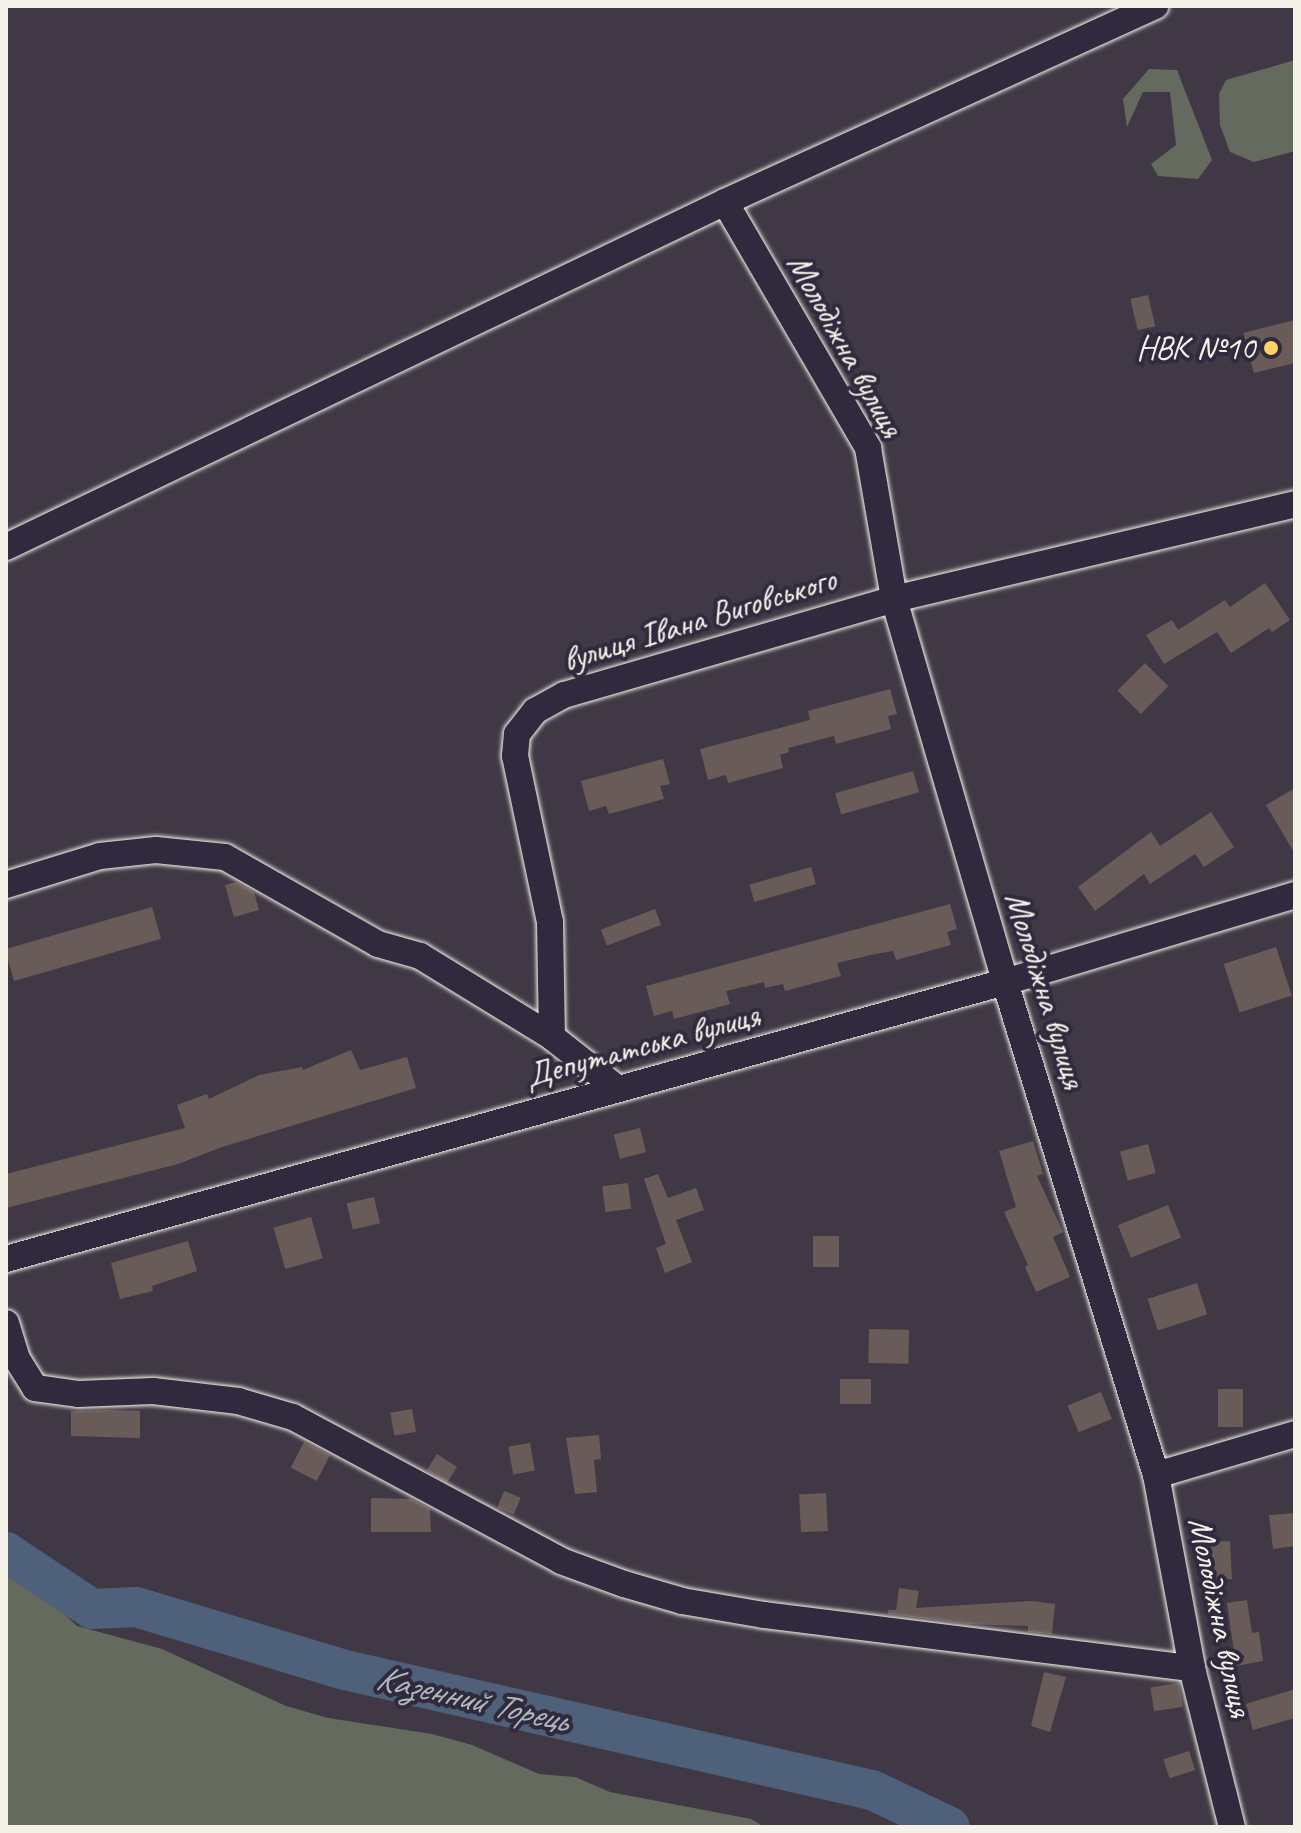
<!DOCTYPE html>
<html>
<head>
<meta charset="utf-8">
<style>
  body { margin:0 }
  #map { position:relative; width:1301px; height:1833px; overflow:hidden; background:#403945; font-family:Caveat,sans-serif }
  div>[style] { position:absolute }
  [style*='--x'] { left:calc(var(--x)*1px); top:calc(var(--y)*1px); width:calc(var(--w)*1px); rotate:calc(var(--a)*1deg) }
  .green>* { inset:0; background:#646a5d }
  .river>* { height:40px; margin:-20px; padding:0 20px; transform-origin:20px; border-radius:20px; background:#4f617a }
  .building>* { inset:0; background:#695c58; transform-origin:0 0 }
  .roads { filter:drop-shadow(0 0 2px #f4f1e8) drop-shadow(0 0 2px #f4f1e8) }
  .minor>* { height:26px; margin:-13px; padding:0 13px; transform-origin:13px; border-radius:13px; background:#2f2a3d }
  .dots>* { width:22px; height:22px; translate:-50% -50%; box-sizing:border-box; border:4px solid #2f2a3d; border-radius:50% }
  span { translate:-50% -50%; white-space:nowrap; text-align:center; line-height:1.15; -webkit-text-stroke:8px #2f2a3d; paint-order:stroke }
  .street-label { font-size:34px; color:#f4f1e8 }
  .poi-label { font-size:34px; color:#f4f1e8 }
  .right { translate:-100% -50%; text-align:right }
  .water-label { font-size:36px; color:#b2b7bc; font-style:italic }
  .frame { position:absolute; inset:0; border:8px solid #f4f1e8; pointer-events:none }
</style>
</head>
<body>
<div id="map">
  <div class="green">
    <div style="clip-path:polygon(1295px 60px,1295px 151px,1254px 162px,1230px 152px,1220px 125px,1219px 94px,1226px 80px)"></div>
    <div style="clip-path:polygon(1149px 69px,1177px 70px,1212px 160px,1198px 179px,1158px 176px,1151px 164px,1176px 145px,1170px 92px,1143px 92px,1127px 127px,1123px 99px)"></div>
    <div style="clip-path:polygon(6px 1575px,50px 1600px,77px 1626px,162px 1649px,286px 1706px,328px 1718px,432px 1734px,472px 1745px,539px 1774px,575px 1777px,610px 1792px,751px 1819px,765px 1827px,6px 1827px)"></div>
  </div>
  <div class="river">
    <div style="--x:6;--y:1552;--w:103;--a:33.5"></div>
    <div style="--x:92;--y:1609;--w:44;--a:-2.6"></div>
    <div style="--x:136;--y:1607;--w:218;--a:16.8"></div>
    <div style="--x:345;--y:1670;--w:540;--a:12.83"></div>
    <div style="--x:872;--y:1790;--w:86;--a:25.4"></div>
  </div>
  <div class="building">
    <div style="left:1148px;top:295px;width:32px;height:18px;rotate:77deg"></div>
    <div style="clip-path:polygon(1295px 320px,1295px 363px,1254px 373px,1243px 333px)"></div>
    <div style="clip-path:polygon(1265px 583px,1290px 620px,1272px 632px,1269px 628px,1231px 653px,1217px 632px,1164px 664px,1146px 635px,1172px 620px,1178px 630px,1225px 600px,1230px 607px)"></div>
    <div style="left:1145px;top:663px;width:33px;height:39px;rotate:45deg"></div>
    <div style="clip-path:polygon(890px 689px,897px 714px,888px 716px,891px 729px,836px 744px,834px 736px,788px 748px,789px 752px,780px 755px,783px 768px,728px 783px,726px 775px,708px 780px,700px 749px,810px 720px,808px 711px)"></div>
    <div style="clip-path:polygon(663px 759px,670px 784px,660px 786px,664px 799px,609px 814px,606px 806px,589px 811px,581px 781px)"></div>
    <div style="left:913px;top:771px;width:22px;height:81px;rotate:74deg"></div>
    <div style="clip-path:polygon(1295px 788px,1295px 854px,1266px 805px)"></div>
    <div style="clip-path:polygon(1211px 812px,1234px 847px,1204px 867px,1195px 854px,1150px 884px,1144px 874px,1095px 911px,1078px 887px,1151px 832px,1160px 846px)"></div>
    <div style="left:811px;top:867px;width:18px;height:64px;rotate:74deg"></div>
    <div style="clip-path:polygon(236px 882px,254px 892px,259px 910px,234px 917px,225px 885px)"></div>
    <div style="clip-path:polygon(950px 904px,957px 929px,947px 932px,951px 945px,896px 960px,893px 951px,875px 954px,837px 963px,841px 976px,785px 991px,783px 984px,765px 988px,764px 982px,726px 991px,730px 1004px,674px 1019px,672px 1011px,654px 1016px,646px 986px)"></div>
    <div style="left:152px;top:907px;width:33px;height:153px;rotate:74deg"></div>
    <div style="left:655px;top:909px;width:17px;height:58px;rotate:69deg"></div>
    <div style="left:1276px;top:947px;width:51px;height:55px;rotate:72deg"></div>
    <div style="clip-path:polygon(351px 1050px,360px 1070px,407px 1057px,416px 1088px,222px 1147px,178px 1164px,6px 1208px,6px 1174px,185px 1128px,177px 1105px,207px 1094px,209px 1099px,259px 1075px,302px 1067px,303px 1070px)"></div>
    <div style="left:640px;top:1128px;width:25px;height:27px;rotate:76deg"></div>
    <div style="clip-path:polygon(1033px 1141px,1043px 1174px,1037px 1176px,1063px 1232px,1053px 1237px,1070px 1277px,1036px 1292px,1025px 1267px,1028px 1265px,1004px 1212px,1016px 1207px,999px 1151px)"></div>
    <div style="left:1148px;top:1144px;width:30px;height:29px;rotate:75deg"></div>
    <div style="clip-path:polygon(658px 1174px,668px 1198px,696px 1188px,704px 1210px,676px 1220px,692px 1262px,665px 1273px,656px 1248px,666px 1244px,644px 1179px)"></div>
    <div style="left:628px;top:1183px;width:26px;height:26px;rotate:83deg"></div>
    <div style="left:374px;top:1197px;width:27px;height:28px;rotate:77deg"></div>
    <div style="left:1168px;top:1205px;width:35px;height:54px;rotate:68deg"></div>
    <div style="left:311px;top:1217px;width:43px;height:39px;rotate:74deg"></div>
    <div style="left:813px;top:1236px;width:26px;height:31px"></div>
    <div style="clip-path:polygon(188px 1241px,197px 1271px,152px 1286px,153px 1291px,120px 1299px,111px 1263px)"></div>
    <div style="left:1197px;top:1283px;width:33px;height:52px;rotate:72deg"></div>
    <div style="left:869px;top:1329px;width:40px;height:34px;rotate:1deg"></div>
    <div style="left:840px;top:1379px;width:31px;height:25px"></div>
    <div style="left:1218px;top:1389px;width:25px;height:38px"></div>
    <div style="left:1101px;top:1392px;width:29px;height:36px;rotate:68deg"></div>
    <div style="left:412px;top:1409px;width:23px;height:22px;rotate:80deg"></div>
    <div style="clip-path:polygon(107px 1410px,140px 1411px,140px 1438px,71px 1436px,71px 1411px)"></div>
    <div style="clip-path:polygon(599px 1435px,601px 1459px,594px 1460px,597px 1492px,575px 1494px,566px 1438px)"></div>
    <div style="left:304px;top:1442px;width:29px;height:29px;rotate:27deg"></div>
    <div style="left:530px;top:1443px;width:28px;height:22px;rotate:80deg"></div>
    <div style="left:437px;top:1454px;width:24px;height:19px;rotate:33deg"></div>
    <div style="left:504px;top:1491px;width:18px;height:18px;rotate:22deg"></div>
    <div style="left:826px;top:1493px;width:38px;height:27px;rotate:87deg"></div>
    <div style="clip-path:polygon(371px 1498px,411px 1499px,430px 1509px,431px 1532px,371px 1532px)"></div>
    <div style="clip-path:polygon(1295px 1513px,1295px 1546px,1273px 1549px,1269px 1515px)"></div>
    <div style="left:1230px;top:1541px;width:38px;height:23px;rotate:87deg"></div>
    <div style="clip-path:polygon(899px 1588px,919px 1591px,916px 1608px,1031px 1601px,1055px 1604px,1052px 1634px,1028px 1632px,1028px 1626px,968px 1624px,888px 1614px,888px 1610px,896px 1610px)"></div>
    <div style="clip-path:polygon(1247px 1600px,1252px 1633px,1259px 1632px,1263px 1661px,1236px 1666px,1227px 1603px)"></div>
    <div style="clip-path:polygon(1044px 1672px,1066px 1677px,1050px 1732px,1031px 1726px)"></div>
    <div style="left:1179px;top:1683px;width:24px;height:29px;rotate:81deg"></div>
    <div style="clip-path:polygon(1295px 1689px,1295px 1718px,1253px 1730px,1246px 1704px)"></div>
    <div style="left:1189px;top:1751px;width:20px;height:27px;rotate:72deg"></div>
  </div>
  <div class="roads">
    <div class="minor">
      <div style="--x:725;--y:202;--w:285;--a:59.8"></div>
      <div style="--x:868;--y:448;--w:153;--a:80.2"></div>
      <div style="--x:894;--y:599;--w:399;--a:73.8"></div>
      <div style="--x:1005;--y:982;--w:516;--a:72.97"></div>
      <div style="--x:1156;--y:1475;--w:196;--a:79.4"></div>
      <div style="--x:1192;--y:1668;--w:164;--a:75.9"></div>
      <div style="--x:6;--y:547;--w:797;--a:-25.63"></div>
      <div style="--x:725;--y:202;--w:473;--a:-24.5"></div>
      <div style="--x:6;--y:885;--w:98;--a:-17.1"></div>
      <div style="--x:100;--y:856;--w:56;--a:-6.1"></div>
      <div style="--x:156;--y:850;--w:69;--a:5.8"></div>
      <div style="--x:225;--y:857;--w:176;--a:29.6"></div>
      <div style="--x:378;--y:944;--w:44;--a:15.9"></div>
      <div style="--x:420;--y:956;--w:155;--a:31.5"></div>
      <div style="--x:618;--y:1089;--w:84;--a:-141.8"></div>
      <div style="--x:552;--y:1037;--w:115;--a:-91"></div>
      <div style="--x:550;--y:922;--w:170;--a:-101.9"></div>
      <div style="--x:515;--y:756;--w:22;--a:-85"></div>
      <div style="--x:517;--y:734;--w:29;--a:-52"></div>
      <div style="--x:535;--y:711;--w:33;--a:-29"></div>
      <div style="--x:564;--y:695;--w:344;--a:-16.2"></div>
      <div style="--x:894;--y:599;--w:412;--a:-13.3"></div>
      <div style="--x:6;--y:1259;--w:1037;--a:-15.5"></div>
      <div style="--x:1005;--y:982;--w:303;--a:-16.7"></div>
      <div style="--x:6;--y:1323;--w:38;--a:73"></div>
      <div style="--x:17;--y:1359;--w:34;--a:58"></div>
      <div style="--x:35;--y:1388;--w:43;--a:7.9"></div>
      <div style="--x:78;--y:1394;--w:75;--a:-2.3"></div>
      <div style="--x:153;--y:1391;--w:86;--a:6.7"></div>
      <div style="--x:238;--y:1401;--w:57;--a:16.2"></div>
      <div style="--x:293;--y:1417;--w:304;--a:28.2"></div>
      <div style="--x:561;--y:1561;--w:67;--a:20.1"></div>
      <div style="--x:624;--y:1584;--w:60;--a:16.3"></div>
      <div style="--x:682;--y:1601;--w:83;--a:9.7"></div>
      <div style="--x:764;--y:1615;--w:431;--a:7.1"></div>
      <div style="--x:1156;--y:1475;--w:145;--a:-16.4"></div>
    </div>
  </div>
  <div class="dots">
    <div style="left:1271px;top:348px;background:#ffd166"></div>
  </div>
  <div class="street-label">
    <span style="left:846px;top:345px;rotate:61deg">Молодіжна вулиця</span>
    <span style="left:699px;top:619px;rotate:-17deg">вулиця Івана Виговського</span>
    <span style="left:1046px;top:990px;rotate:73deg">Молодіжна вулиця</span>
    <span style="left:642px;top:1045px;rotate:-15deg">Депутатська вулиця</span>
    <span style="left:1221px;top:1617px;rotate:78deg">Молодіжна вулиця</span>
  </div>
  <div class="poi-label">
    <span class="right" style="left:1255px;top:348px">НВК №10</span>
  </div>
  <div class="water-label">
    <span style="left:472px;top:1699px;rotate:13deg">Казенний Торець</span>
  </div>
  <div class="frame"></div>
</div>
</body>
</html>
